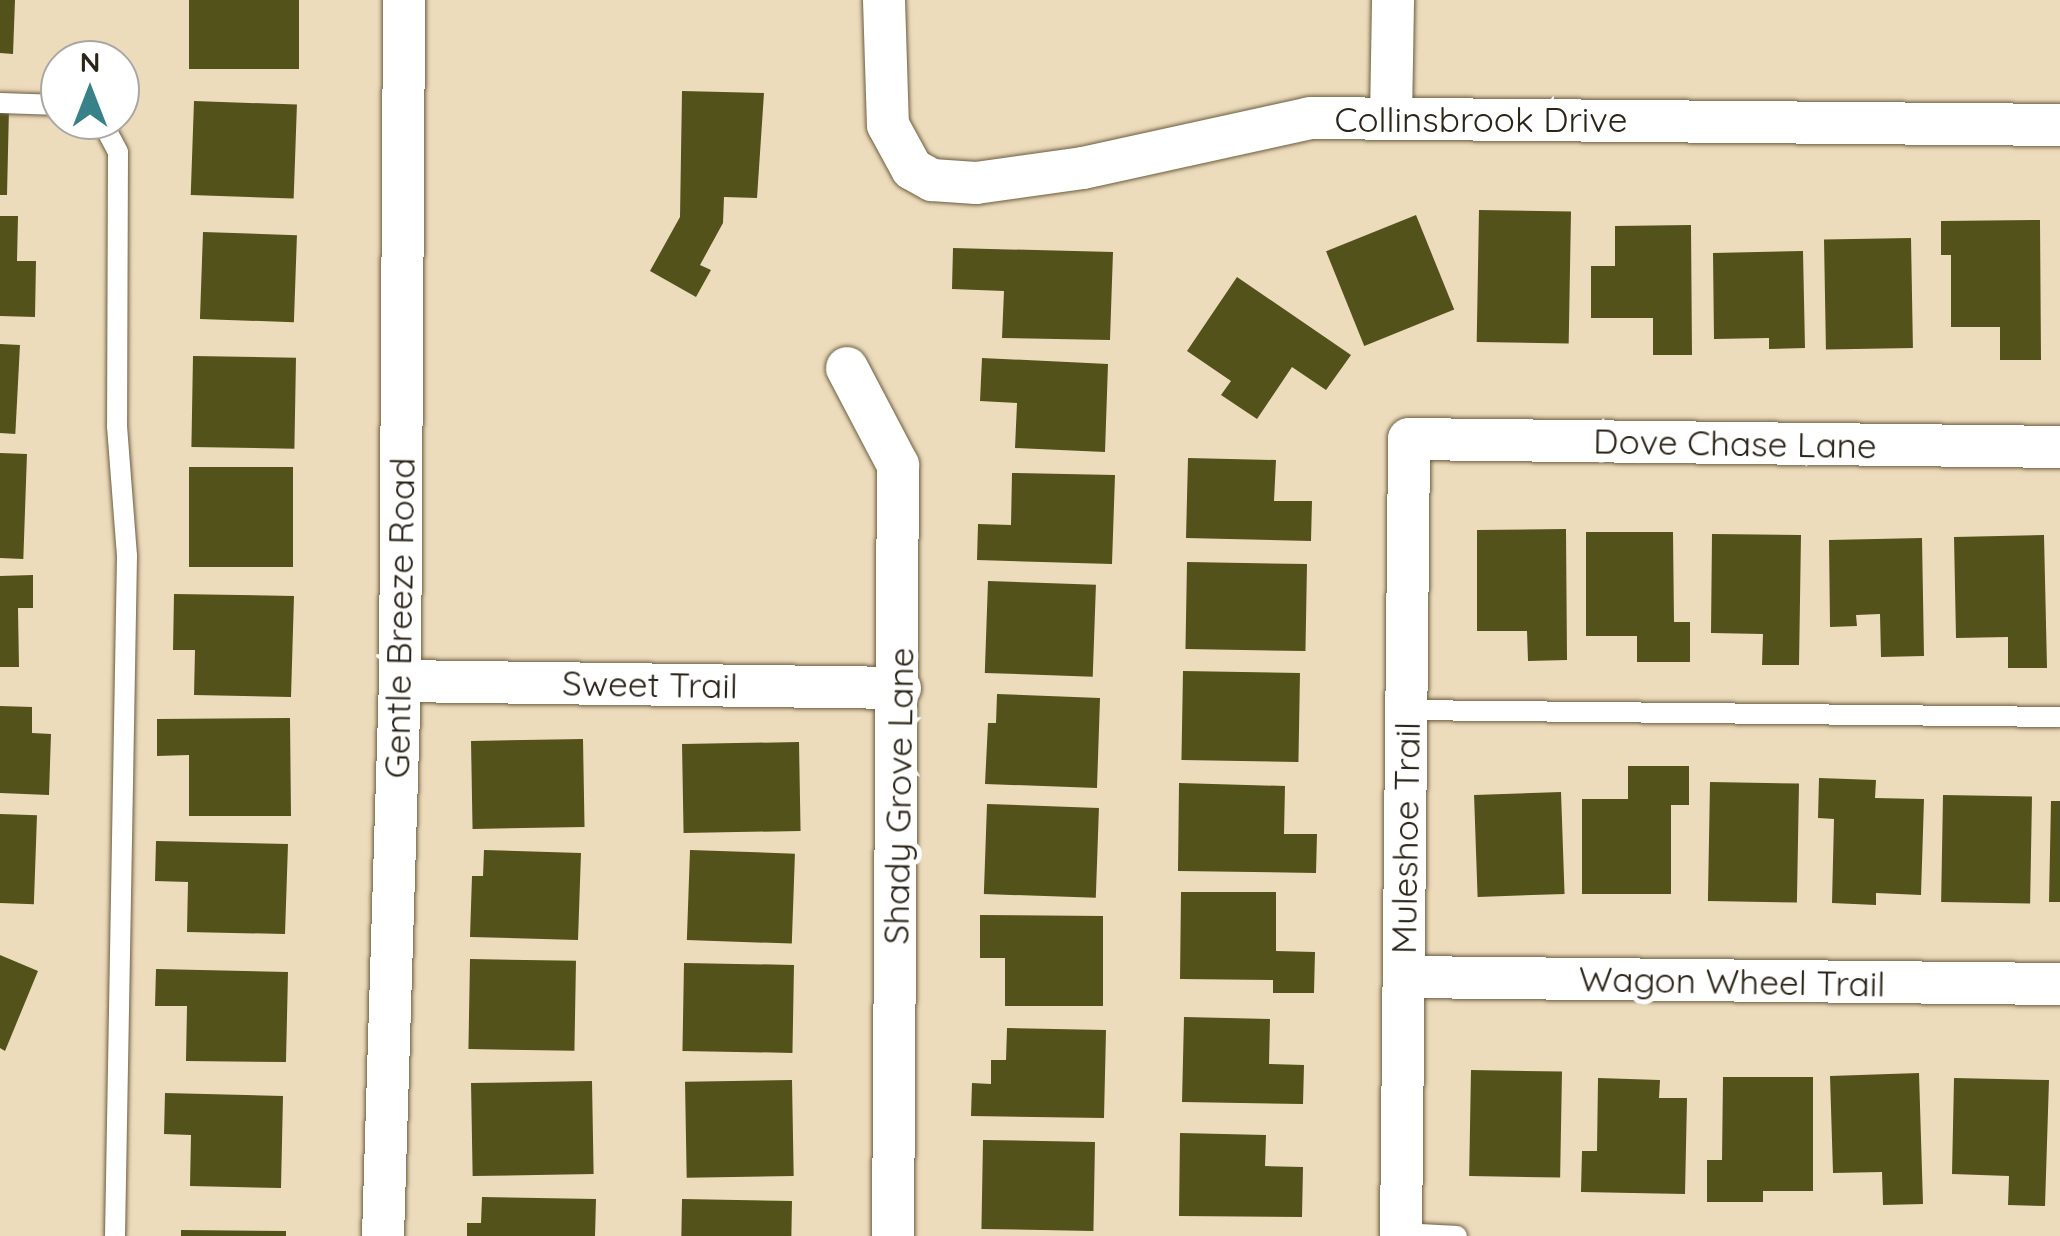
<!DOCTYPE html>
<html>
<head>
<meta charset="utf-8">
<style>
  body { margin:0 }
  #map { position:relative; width:2060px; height:1236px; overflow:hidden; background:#eddcbc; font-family:Quicksand,sans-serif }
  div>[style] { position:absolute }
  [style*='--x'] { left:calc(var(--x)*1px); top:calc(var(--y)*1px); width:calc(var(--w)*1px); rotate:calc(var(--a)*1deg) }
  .building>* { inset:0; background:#53521a; transform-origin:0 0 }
  .roads { filter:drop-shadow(0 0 2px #6c5d40) drop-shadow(0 0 2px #6c5d40) }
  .lane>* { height:20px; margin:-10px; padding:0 10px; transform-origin:10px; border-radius:10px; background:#fff }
  .street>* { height:42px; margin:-21px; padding:0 21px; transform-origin:21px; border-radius:21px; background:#fff }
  span { translate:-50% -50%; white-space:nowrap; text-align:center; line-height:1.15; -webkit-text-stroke:10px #fff; paint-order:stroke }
  .street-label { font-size:35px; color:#2b2418 }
  .north { position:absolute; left:40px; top:40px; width:100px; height:100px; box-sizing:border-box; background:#fff; border:2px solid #aaa7a3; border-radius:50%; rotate:0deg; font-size:28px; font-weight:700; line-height:40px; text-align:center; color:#2b2418 }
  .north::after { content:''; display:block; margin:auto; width:35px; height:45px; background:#398188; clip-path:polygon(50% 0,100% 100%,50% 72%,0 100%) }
</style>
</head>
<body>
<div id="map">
  <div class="building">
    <div style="clip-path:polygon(0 0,15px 0,13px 54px,0 53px)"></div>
    <div style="left:189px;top:0;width:110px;height:69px"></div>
    <div style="clip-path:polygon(682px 91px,764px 93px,757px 198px,724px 197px,723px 223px,700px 265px,711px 270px,696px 297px,650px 271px,680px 217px)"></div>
    <div style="left:194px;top:101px;width:103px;height:94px;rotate:2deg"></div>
    <div style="clip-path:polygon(0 108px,9px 108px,7px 195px,0 195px)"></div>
    <div style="left:1479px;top:210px;width:92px;height:132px;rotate:1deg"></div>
    <div style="left:1416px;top:215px;width:102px;height:97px;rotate:68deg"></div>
    <div style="clip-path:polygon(0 216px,18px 216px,17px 261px,36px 261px,35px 317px,0 316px)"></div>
    <div style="clip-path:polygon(2040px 220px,2041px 360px,2000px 360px,2000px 327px,1951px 327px,1951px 255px,1941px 255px,1941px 221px)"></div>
    <div style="clip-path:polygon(1691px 225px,1692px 355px,1653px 355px,1653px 318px,1591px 318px,1591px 266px,1615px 266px,1615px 226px)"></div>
    <div style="left:203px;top:232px;width:94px;height:87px;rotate:2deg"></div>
    <div style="left:1911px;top:238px;width:110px;height:87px;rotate:89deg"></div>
    <div style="clip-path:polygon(953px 248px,1113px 252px,1110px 340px,1002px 338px,1004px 291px,952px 289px)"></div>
    <div style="clip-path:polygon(1803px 251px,1805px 348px,1769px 349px,1769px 338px,1714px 339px,1713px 253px)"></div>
    <div style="clip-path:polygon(1237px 277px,1351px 355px,1326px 390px,1292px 367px,1257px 419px,1221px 395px,1231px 381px,1187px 351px)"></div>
    <div style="left:0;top:344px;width:20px;height:89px;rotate:3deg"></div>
    <div style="left:193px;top:356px;width:103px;height:91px;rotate:1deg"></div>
    <div style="clip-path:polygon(982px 358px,1108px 364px,1105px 452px,1015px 448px,1017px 403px,980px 401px)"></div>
    <div style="left:0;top:453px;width:27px;height:105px;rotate:2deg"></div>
    <div style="clip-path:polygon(1188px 458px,1276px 460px,1274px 501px,1312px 501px,1311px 541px,1186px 538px)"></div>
    <div style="left:189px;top:467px;width:104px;height:100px"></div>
    <div style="clip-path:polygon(1012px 473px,1115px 475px,1112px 564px,977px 560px,978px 524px,1011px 525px)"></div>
    <div style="clip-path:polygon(1566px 529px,1567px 660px,1528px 661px,1527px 631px,1477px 631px,1477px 530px)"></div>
    <div style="clip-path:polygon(1586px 532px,1673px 532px,1674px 622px,1690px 622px,1690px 662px,1637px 662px,1637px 636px,1586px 636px)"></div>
    <div style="clip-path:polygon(1712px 534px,1801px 535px,1799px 665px,1762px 665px,1763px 634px,1711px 633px)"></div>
    <div style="clip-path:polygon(2044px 535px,2047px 668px,2008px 668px,2008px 637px,1956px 638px,1954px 537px)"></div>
    <div style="clip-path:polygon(1922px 538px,1924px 656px,1881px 657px,1880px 614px,1856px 615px,1857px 626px,1830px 627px,1829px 540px)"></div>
    <div style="left:1187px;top:562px;width:120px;height:87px;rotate:1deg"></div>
    <div style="clip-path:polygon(33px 575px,33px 608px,18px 608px,19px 667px,0 667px,0 576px)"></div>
    <div style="left:988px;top:581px;width:108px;height:92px;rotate:2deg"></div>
    <div style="clip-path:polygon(174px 594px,294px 596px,291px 697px,194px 695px,195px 650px,173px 650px)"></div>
    <div style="left:1183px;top:671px;width:117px;height:89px;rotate:1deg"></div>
    <div style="clip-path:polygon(997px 694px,1100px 698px,1097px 788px,985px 784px,988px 723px,996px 723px)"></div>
    <div style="clip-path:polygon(0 706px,32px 707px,32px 733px,51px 734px,49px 795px,0 793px)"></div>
    <div style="clip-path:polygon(290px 718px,291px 816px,189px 816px,189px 755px,157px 756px,157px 719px)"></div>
    <div style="left:583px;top:739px;width:88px;height:112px;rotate:89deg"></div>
    <div style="left:799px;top:742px;width:89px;height:117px;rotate:89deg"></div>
    <div style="clip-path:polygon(1628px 766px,1689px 766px,1689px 805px,1671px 805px,1671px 894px,1582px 894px,1582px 799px,1628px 799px)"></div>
    <div style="clip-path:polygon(1819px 778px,1876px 780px,1875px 798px,1924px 799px,1921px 895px,1876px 893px,1876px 905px,1832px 903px,1834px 819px,1818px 818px)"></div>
    <div style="left:1710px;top:782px;width:89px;height:119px;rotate:1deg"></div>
    <div style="clip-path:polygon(1179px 783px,1285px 786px,1284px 834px,1317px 834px,1316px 873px,1178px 871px)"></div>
    <div style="left:1561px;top:792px;width:102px;height:87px;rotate:88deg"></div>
    <div style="left:1943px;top:795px;width:89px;height:107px;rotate:1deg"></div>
    <div style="clip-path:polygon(2051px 801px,2060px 801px,2060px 902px,2049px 902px)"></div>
    <div style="left:987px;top:804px;width:112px;height:90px;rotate:2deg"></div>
    <div style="left:0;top:814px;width:37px;height:89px;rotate:2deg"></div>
    <div style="clip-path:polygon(156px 841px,288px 844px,285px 934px,187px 932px,188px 882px,155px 881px)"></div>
    <div style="clip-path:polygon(484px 850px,581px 853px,578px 940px,470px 937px,472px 876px,483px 876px)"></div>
    <div style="left:690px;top:850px;width:105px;height:90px;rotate:2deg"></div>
    <div style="clip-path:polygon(1181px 892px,1276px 892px,1276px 951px,1315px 952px,1314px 993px,1273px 993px,1273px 980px,1180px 979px)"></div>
    <div style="clip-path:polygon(980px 915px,1103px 916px,1103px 1006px,1005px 1006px,1005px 958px,980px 958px)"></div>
    <div style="clip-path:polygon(0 955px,38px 971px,5px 1051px,0 1048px)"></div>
    <div style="left:470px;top:959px;width:106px;height:90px;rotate:1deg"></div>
    <div style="left:684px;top:963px;width:110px;height:88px;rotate:1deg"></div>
    <div style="clip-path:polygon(156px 969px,288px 972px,286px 1062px,186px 1061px,187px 1006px,155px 1006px)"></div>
    <div style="clip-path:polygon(1184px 1017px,1270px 1019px,1269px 1064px,1304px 1065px,1303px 1104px,1182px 1102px)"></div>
    <div style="clip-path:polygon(1007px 1028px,1106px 1030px,1104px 1118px,971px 1116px,972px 1083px,991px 1084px,991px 1060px,1006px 1060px)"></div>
    <div style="left:1471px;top:1070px;width:91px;height:106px;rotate:1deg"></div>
    <div style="clip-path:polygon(1919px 1073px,1923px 1204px,1883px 1205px,1882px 1172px,1833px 1173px,1830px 1076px)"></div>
    <div style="clip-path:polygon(1723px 1077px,1813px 1077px,1813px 1191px,1763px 1191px,1763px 1202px,1707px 1202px,1707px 1160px,1722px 1160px)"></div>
    <div style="clip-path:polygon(1598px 1078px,1660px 1080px,1659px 1098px,1687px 1098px,1685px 1194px,1581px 1192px,1582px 1151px,1597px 1151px)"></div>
    <div style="clip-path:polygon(1954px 1078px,2049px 1080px,2045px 1206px,2008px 1205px,2009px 1176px,1952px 1174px)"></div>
    <div style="left:792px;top:1080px;width:96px;height:107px;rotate:89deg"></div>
    <div style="left:592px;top:1081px;width:93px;height:121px;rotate:89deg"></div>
    <div style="clip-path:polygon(165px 1093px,283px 1096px,281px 1188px,190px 1186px,191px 1135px,164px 1134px)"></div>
    <div style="clip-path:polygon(1180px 1133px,1266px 1135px,1265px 1166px,1303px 1167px,1302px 1217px,1179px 1216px)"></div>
    <div style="left:983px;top:1140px;width:112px;height:89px;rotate:1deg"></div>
    <div style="clip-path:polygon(482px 1197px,596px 1199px,595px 1236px,467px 1236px,467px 1223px,481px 1223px)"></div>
    <div style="left:682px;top:1199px;width:110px;height:37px;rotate:1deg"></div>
    <div style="clip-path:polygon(181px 1230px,286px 1231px,286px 1236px,181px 1236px)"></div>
  </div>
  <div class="roads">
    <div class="lane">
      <div style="--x:0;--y:103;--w:60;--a:1.9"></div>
      <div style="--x:101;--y:120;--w:36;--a:62"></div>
      <div style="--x:118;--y:152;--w:274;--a:90.2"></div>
      <div style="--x:117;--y:426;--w:130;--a:85.6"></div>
      <div style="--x:127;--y:556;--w:680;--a:91.01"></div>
      <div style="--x:1406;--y:710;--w:654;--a:0.61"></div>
      <div style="--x:1401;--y:1233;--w:56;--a:3.1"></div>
    </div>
    <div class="street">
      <div style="--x:884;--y:0;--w:125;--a:88.2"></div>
      <div style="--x:888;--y:125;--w:50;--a:61.4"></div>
      <div style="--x:912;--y:169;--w:23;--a:29"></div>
      <div style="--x:932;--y:180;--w:44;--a:3.9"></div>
      <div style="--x:976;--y:183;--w:108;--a:-8"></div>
      <div style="--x:1083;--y:168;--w:232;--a:-12.4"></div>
      <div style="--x:1310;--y:118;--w:750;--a:0.53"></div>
      <div style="--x:1391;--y:117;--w:117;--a:-89"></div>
      <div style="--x:847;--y:368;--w:110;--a:62.3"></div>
      <div style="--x:898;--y:465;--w:771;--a:90.37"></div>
      <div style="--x:400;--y:681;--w:500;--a:0.8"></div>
      <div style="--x:1404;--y:977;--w:656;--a:0.61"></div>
      <div style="--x:383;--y:1236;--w:555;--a:-88.25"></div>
      <div style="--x:400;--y:681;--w:681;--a:-89.66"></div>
      <div style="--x:1401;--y:1236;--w:797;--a:-89.42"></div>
      <div style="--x:1409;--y:439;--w:651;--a:0.7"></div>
    </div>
  </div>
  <div class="street-label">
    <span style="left:1481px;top:119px">Collinsbrook Drive</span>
    <span style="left:1735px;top:443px;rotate:1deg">Dove Chase Lane</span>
    <span style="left:399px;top:618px;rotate:-89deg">Gentle Breeze Road</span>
    <span style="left:650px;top:684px;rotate:1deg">Sweet Trail</span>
    <span style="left:898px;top:796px;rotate:-89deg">Shady Grove Lane</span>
    <span style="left:1405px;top:838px;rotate:-89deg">Muleshoe Trail</span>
    <span style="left:1732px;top:981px;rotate:1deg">Wagon Wheel Trail</span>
  </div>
  <div class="north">N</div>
</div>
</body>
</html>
